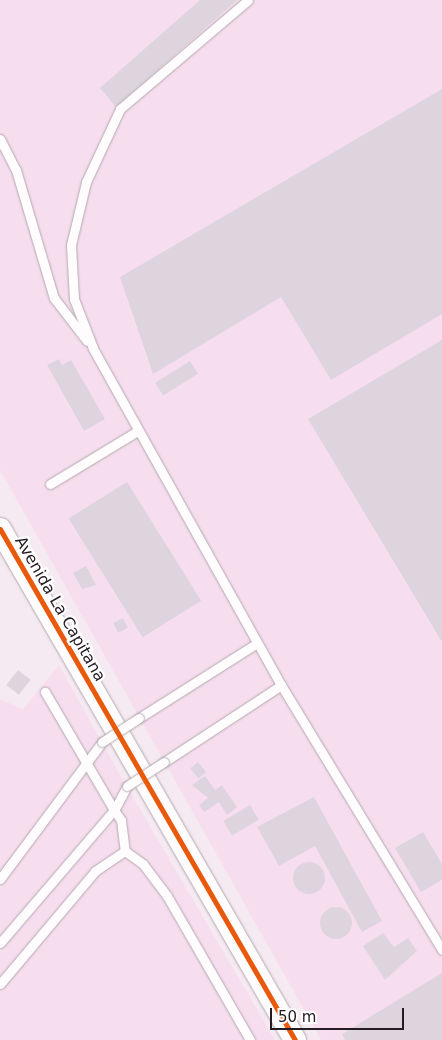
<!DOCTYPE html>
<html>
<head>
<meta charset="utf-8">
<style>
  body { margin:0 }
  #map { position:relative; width:442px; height:1040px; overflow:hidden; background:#f6eaf2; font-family:"DejaVu Sans",sans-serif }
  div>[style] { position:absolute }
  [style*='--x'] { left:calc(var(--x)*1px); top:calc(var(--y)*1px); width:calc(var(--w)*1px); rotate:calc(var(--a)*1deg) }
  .built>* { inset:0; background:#f7deee }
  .building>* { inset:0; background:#ddd4dd; transform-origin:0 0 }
  .round { border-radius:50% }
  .roads { filter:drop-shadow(0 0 1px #b3a9af) drop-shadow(0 0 1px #b3a9af) }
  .service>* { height:9px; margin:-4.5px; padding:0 4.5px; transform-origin:4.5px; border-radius:4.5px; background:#fefcfd }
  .tertiary>* { height:22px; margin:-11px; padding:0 11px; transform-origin:11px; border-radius:11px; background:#fefcfd }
  .bridges { filter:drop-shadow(0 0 1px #b3a9af) drop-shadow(0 0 1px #b3a9af) }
  .service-bridge>* { height:9px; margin:-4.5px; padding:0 4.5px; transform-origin:4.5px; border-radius:4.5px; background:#fefcfd }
  .cycleway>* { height:5px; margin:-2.5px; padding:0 2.5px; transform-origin:2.5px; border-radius:2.5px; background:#e8590c }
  span { translate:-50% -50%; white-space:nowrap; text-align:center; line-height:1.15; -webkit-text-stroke:4.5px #fff; paint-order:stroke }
  .street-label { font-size:16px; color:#251b22 }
  .scale { position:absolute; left:270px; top:1008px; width:134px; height:22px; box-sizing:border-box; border:2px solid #251b22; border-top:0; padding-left:6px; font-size:15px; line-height:18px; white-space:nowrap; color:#251b22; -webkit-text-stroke:4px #fff; paint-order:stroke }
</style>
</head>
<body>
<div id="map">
  <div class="built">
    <div style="clip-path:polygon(0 0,442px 0,442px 1040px,321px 1040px,0 470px)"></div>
    <div style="clip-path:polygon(59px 665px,123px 780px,275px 1040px,0 1040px,0 699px,23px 709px)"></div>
  </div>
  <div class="building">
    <div style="clip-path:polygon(200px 0,237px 0,116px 107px,100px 88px)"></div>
    <div style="clip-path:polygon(442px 89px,442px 314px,331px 380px,281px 297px,153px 374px,120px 277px)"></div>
    <div style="clip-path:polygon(442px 340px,442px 642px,308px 419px)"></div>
    <div style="clip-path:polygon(59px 359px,62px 365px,71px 360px,105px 419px,84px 431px,47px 365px)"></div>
    <div style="left:190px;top:361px;width:15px;height:41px;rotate:58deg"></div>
    <div style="left:127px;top:482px;width:140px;height:69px;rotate:58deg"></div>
    <div style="clip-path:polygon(86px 566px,96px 585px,82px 589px,73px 573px)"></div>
    <div style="left:123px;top:618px;width:11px;height:11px;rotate:63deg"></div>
    <div style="left:18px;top:670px;width:16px;height:19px;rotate:38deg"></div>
    <div style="left:198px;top:762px;width:13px;height:10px;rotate:51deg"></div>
    <div style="clip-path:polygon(205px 776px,215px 790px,222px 785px,237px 807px,227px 815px,219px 802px,204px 812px,199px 805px,208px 798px,192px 785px)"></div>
    <div style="clip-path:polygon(314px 797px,382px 921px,362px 932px,315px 846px,279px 866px,257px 827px)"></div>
    <div style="left:250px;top:805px;width:17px;height:31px;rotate:59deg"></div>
    <div style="clip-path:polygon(423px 832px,442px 864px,442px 880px,421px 892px,395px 848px)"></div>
    <div class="round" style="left:293px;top:862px;width:32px;height:32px"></div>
    <div class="round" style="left:320px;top:907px;width:32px;height:32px"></div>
    <div style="clip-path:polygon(383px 933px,394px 947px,408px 938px,417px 951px,385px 980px,363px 946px)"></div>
    <div style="clip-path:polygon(442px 973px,442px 1040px,345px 1040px,342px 1034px)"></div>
  </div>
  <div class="roads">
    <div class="service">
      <div style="--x:0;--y:139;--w:35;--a:63"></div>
      <div style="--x:16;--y:170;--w:134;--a:73.5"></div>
      <div style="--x:54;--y:298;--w:54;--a:52.5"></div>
      <div style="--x:50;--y:484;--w:100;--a:-31.2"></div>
      <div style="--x:281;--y:685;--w:310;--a:58.7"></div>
      <div style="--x:139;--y:718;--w:140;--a:-32.4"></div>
      <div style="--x:164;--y:762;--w:140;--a:-33.3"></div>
      <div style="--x:281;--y:685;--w:386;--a:-119.2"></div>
      <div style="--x:93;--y:348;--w:53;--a:-111.2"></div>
      <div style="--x:74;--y:299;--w:54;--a:-93.2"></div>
      <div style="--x:71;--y:245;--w:65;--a:-76.6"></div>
      <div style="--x:86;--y:182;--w:81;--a:-65"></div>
      <div style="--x:120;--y:109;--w:168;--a:-40.4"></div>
      <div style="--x:127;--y:786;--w:27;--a:118"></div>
      <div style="--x:114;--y:810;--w:12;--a:55"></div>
      <div style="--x:121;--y:820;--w:31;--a:83"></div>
      <div style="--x:125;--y:851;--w:22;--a:36"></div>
      <div style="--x:143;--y:864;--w:40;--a:53"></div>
      <div style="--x:167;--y:896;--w:166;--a:60"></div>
      <div style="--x:0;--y:879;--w:171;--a:-53.3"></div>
      <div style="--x:0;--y:943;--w:175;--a:-49.4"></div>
      <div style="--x:114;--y:810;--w:137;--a:-120.3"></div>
      <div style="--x:0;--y:984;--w:148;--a:-49.9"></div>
      <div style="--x:95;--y:871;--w:36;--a:-34"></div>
    </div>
    <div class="tertiary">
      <div style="--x:0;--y:529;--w:590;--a:60"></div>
    </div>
  </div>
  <div class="bridges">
    <div class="service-bridge">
      <div style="--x:102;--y:742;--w:44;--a:-33"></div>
      <div style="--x:127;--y:786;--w:44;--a:-33"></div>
    </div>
  </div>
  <div class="cycleway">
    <div style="--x:0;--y:529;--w:590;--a:60"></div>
  </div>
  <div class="street-label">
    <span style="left:60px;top:609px;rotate:60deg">Avenida La Capitana</span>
  </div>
  <div class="scale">50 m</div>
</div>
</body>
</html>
